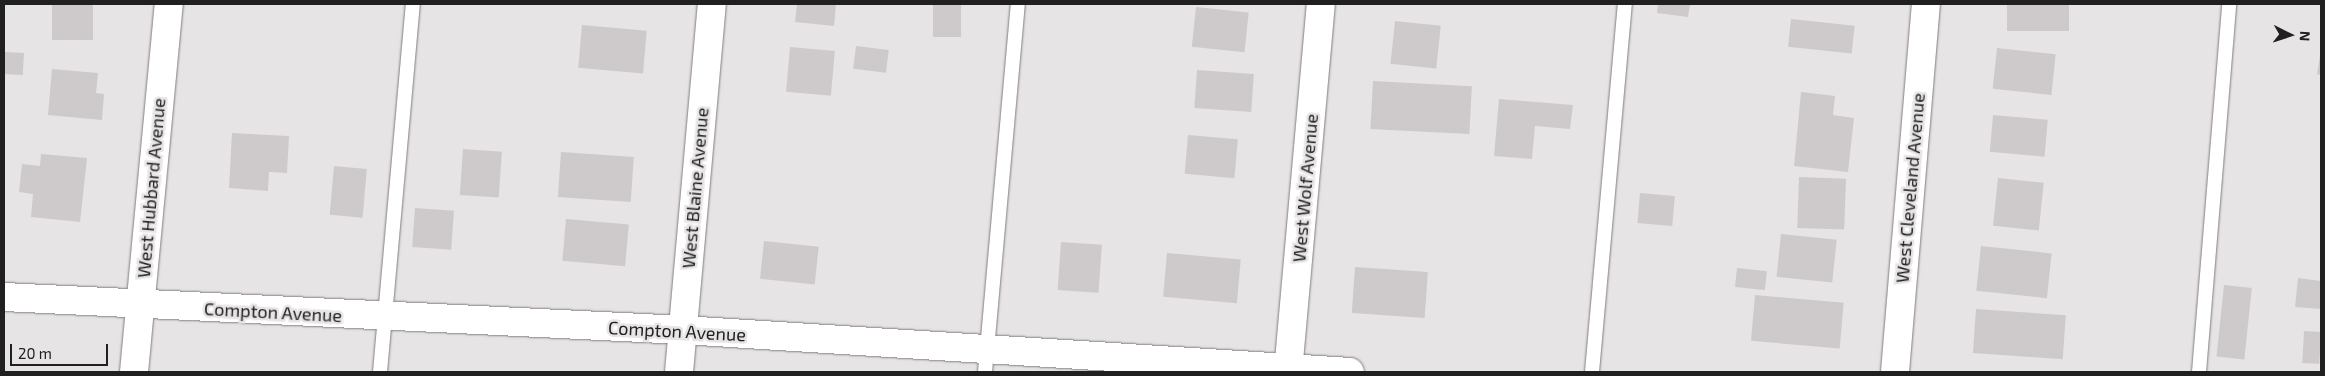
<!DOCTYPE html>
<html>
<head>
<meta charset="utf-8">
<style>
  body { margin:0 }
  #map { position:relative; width:2325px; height:376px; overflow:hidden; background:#e7e4e6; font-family:"Exo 2",sans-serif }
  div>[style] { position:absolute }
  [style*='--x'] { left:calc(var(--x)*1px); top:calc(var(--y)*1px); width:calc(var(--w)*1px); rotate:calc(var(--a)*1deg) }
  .building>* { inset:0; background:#cecacb; transform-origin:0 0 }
  .roads { filter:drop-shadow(0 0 1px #807d7f) drop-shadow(0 0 1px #807d7f) }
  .lane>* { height:14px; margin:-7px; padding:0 7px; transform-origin:7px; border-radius:7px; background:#fff }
  .street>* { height:28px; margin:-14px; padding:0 14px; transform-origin:14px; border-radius:14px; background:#fff }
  span { translate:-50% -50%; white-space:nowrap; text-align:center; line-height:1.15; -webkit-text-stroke:5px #e7e4e6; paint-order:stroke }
  .street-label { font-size:18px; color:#212021 }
  .frame { position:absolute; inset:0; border:5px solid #212021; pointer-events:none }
  .north { position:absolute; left:2265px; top:10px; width:50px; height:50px; -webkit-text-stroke:4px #e7e4e6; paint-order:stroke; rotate:94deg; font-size:14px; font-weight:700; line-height:20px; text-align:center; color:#212021 }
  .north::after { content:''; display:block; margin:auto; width:18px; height:22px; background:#212021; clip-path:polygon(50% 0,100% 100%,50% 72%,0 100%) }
  .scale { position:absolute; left:10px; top:344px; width:98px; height:22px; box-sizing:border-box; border:2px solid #212021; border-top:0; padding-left:6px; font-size:15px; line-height:18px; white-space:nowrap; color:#212021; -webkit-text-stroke:4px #e7e4e6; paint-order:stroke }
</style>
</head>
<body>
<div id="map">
  <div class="building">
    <div style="left:52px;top:4px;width:41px;height:36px"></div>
    <div style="clip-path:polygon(797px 4px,836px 4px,834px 26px,795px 22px)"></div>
    <div style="left:933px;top:4px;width:28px;height:33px"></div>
    <div style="clip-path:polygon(1658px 4px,1690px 4px,1688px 17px,1657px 13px)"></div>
    <div style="left:2007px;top:4px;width:62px;height:27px"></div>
    <div style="left:1196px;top:7px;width:53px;height:40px;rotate:6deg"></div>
    <div style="left:1791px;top:19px;width:64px;height:28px;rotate:6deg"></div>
    <div style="left:1395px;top:21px;width:46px;height:43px;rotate:6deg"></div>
    <div style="left:582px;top:25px;width:65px;height:43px;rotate:5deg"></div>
    <div style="left:856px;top:46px;width:33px;height:23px;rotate:7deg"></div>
    <div style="left:790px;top:47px;width:45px;height:45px;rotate:5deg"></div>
    <div style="left:1997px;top:48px;width:59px;height:41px;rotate:6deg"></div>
    <div style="clip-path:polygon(2321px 49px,2321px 75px,2317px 74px)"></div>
    <div style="left:4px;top:52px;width:20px;height:22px;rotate:3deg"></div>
    <div style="clip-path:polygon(52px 69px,98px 73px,96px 93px,104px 94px,102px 120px,48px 115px)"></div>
    <div style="left:1197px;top:70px;width:57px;height:38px;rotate:4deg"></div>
    <div style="left:1373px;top:81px;width:99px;height:48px;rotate:3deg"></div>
    <div style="clip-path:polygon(1801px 92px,1835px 96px,1833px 115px,1854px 118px,1848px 172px,1794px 166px)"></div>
    <div style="clip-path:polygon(1499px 99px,1573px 105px,1570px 129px,1535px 126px,1532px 159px,1494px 156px)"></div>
    <div style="left:1993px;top:115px;width:55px;height:37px;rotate:5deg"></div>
    <div style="clip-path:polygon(232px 133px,289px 136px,287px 173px,269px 172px,268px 191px,229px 188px)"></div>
    <div style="left:1188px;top:135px;width:50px;height:39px;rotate:5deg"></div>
    <div style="left:463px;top:149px;width:39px;height:46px;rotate:4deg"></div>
    <div style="left:561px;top:152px;width:73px;height:45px;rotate:4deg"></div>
    <div style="clip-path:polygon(41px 154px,87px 158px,80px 222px,31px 217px,33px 194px,19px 192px,22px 164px,40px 166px)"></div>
    <div style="left:334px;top:166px;width:33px;height:49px;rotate:5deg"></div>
    <div style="left:1799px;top:177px;width:47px;height:51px;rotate:2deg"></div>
    <div style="left:1998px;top:178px;width:46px;height:48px;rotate:6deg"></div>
    <div style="left:1640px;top:193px;width:35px;height:30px;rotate:5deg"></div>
    <div style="left:415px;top:208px;width:39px;height:39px;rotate:4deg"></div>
    <div style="left:566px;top:219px;width:63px;height:42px;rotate:5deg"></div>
    <div style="left:1781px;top:234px;width:56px;height:43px;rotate:6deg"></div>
    <div style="left:764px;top:241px;width:55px;height:38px;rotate:6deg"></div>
    <div style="left:1061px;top:242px;width:41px;height:48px;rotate:4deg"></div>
    <div style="left:1981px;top:246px;width:71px;height:45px;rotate:6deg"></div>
    <div style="left:1167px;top:253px;width:74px;height:44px;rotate:5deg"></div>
    <div style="left:1355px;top:267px;width:73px;height:46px;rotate:4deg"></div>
    <div style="left:1737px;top:268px;width:30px;height:19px;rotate:6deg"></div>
    <div style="clip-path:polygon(2298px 278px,2321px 281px,2321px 309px,2295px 307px)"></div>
    <div style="left:2224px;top:285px;width:28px;height:72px;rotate:6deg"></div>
    <div style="left:1755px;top:295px;width:89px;height:46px;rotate:5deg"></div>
    <div style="left:1976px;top:309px;width:90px;height:44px;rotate:4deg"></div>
    <div style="left:2304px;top:331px;width:17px;height:32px;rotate:3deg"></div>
  </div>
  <div class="roads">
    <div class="lane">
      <div style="--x:380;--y:372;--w:369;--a:-84.9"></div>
      <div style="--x:985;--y:372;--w:369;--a:-84.9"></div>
      <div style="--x:1592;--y:372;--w:369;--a:-84.9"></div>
      <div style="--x:2199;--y:372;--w:369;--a:-85.3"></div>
    </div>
    <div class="street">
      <div style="--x:4;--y:297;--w:680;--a:2.78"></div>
      <div style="--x:683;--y:330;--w:668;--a:3.6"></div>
      <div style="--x:134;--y:372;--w:370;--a:-84.6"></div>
      <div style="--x:679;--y:372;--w:369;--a:-84.9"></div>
      <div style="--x:1288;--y:372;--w:369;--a:-84.9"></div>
      <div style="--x:1895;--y:372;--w:369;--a:-85.2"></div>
    </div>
  </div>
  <div class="street-label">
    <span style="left:151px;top:188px;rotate:-85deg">West Hubbard Avenue</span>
    <span style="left:695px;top:188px;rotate:-85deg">West Blaine Avenue</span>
    <span style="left:1305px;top:188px;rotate:-85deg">West Wolf Avenue</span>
    <span style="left:1910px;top:188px;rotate:-85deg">West Cleveland Avenue</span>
    <span style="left:273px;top:312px;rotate:3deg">Compton Avenue</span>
    <span style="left:677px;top:331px;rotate:3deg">Compton Avenue</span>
  </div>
  <div class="frame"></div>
  <div class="north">N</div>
  <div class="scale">20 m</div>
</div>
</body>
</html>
